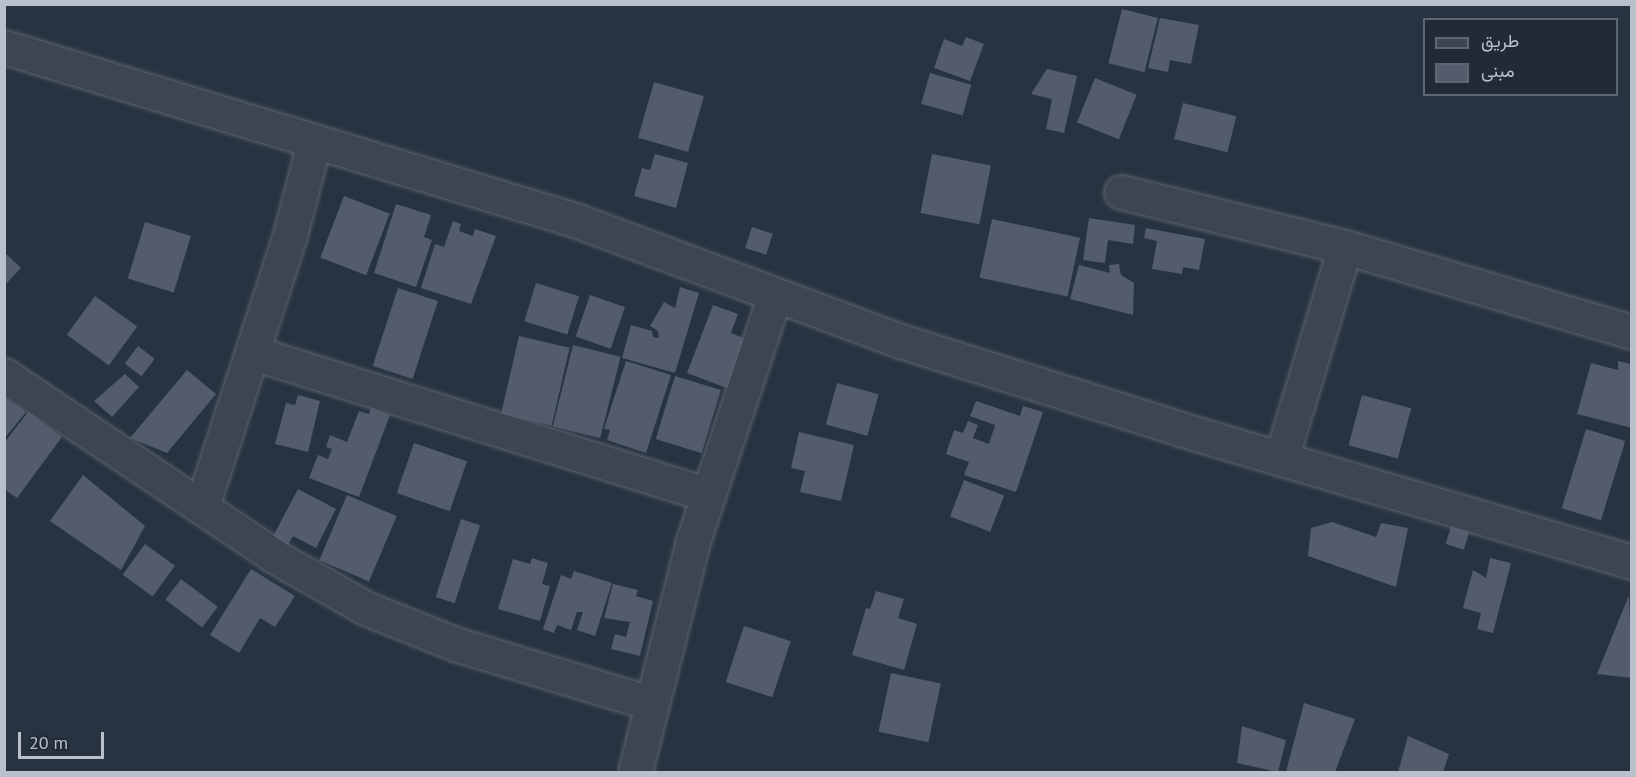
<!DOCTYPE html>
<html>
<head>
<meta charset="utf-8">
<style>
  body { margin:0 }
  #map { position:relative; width:1636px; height:777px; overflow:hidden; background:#283341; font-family:"PT Sans",Vazirmatn,sans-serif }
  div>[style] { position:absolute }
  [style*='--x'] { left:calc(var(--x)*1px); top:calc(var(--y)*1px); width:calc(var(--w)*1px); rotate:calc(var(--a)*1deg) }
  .building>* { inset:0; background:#525c6c; transform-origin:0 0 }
  .roads { filter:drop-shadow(0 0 2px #5a636e) drop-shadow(0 0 2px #5a636e) }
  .minor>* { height:33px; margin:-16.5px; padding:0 16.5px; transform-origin:16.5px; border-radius:16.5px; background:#3c4551 }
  span { translate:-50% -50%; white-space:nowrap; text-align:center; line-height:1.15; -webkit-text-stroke:6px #212a36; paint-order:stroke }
  .frame { position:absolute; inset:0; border:6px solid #b9c0cb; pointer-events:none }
  .legend { position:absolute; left:1423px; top:18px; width:195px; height:78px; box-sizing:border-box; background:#212a36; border:2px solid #5e6672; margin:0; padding:8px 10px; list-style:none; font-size:18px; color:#b9c0cb }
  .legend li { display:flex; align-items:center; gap:12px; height:30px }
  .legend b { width:30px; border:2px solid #5e6672 }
  .scale { position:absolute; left:18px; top:732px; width:86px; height:27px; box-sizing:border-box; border:3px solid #b9c0cb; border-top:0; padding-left:8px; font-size:18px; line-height:21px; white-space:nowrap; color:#b9c0cb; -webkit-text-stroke:4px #212a36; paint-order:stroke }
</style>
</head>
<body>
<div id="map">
  <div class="building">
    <div style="left:1122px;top:9px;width:37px;height:56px;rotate:14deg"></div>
    <div style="clip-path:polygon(1160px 18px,1199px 25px,1191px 64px,1170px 60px,1168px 72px,1148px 68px)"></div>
    <div style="clip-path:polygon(966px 37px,984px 44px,970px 81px,934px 68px,944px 39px,962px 46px)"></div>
    <div style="clip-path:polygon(1047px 69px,1077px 76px,1064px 133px,1046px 129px,1052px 99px,1031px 94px)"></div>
    <div style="left:930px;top:73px;width:43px;height:32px;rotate:16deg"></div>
    <div style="left:1095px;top:78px;width:45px;height:48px;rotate:22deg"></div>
    <div style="left:654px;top:82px;width:52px;height:58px;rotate:16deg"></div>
    <div style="left:1183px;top:103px;width:55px;height:37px;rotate:14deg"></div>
    <div style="clip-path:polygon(655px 154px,688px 163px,676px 208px,634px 196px,642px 168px,650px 170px)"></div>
    <div style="left:932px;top:154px;width:60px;height:60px;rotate:11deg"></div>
    <div style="left:344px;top:196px;width:49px;height:66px;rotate:21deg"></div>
    <div style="clip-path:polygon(396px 204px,431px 215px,424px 237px,432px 240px,416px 287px,374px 273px)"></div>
    <div style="clip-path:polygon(1089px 218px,1135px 225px,1133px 244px,1108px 240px,1105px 263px,1083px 260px)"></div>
    <div style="left:992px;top:219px;width:90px;height:60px;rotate:12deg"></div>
    <div style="clip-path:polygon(453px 221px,461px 224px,459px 231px,473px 236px,475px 229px,496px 236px,471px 304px,421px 288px,435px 244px,444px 247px)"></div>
    <div style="left:145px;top:222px;width:48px;height:59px;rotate:17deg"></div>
    <div style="left:752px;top:227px;width:22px;height:22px;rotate:18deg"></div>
    <div style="clip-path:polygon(1146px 228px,1205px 239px,1199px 270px,1183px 267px,1182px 274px,1152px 269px,1157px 241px,1144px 238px)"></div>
    <div style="clip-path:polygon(4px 252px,21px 268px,4px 286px)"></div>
    <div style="clip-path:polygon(1119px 264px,1121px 275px,1134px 283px,1133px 315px,1070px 299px,1079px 265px,1110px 273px,1109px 265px)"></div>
    <div style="left:536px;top:283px;width:45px;height:40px;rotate:17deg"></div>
    <div style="clip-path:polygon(680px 287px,699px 293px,675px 373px,622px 358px,631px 325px,652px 331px,653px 337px,659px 338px,658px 331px,650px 326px,664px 302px,675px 308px)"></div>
    <div style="left:398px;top:288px;width:42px;height:82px;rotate:18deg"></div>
    <div style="left:590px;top:295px;width:37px;height:44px;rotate:19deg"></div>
    <div style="left:95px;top:296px;width:52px;height:48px;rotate:36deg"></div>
    <div style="clip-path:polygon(713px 305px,738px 314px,731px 333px,751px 341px,732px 390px,687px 373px)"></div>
    <div style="left:519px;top:336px;width:52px;height:80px;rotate:13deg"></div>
    <div style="left:573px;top:345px;width:49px;height:84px;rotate:14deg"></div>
    <div style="left:138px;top:346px;width:21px;height:22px;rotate:37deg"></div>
    <div style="clip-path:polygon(626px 361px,671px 375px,646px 453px,607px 440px,610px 430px,604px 429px)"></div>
    <div style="clip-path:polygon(1618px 361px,1632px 364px,1632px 428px,1577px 414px,1591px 363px,1618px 370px)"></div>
    <div style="clip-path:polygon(187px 370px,216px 394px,167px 453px,130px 438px)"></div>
    <div style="clip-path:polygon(125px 374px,139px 387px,112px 417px,94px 401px)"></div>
    <div style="left:675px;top:376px;width:48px;height:66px;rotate:17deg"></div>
    <div style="left:837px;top:383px;width:43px;height:43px;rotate:15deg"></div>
    <div style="clip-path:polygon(298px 395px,320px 401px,308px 452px,275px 444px,286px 403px,295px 405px)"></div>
    <div style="left:1362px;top:395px;width:51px;height:52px;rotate:15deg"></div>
    <div style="clip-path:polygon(4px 397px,26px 412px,4px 439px)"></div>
    <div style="clip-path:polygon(976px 401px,1020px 416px,1023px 406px,1043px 412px,1016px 492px,964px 475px,969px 462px,946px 454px,954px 430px,963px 433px,968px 421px,978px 425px,973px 438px,989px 444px,995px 425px,970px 416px)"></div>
    <div style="clip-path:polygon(371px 408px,390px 415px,359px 497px,309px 478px,318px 455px,328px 459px,332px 449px,326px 447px,330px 435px,347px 442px,359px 411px,369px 414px)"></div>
    <div style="clip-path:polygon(28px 412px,62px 437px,17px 498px,4px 489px,4px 443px)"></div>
    <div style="left:1586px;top:429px;width:41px;height:83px;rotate:17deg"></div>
    <div style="clip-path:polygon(799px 432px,854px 445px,841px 501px,800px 492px,805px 471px,791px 468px)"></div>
    <div style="left:414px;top:443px;width:56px;height:53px;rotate:19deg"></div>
    <div style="clip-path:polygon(83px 475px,145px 526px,121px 570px,50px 521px)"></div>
    <div style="left:964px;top:480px;width:43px;height:39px;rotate:21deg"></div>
    <div style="clip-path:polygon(298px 489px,336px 509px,316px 548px,293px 536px,286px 548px,271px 540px)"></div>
    <div style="left:347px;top:495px;width:54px;height:71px;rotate:23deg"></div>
    <div style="left:461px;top:519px;width:20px;height:82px;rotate:18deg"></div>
    <div style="left:1453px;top:521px;width:19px;height:24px;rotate:18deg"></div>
    <div style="clip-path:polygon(1332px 522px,1376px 537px,1381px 523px,1408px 528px,1396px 587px,1308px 556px,1311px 528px)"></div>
    <div style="left:145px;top:544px;width:37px;height:38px;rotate:36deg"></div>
    <div style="clip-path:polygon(532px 558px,548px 563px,542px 584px,550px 586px,540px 621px,498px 609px,513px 559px,530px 564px)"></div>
    <div style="clip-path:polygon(1490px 558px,1511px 563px,1493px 633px,1477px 629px,1481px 613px,1463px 608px,1473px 570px,1486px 578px)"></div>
    <div style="clip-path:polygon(251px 569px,295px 596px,275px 627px,260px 618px,239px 653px,210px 635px)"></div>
    <div style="clip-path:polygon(574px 571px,612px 583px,595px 636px,577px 630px,583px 612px,577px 612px,571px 630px,557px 625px,554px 633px,543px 629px,561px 575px,571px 579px)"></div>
    <div style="left:181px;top:579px;width:46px;height:26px;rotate:37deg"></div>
    <div style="clip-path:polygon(613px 584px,638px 590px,636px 596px,653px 601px,640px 656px,611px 649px,615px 634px,626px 637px,630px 622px,604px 618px)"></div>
    <div style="clip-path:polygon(876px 591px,904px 599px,898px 618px,917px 624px,904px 670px,852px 655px,866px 608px,870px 609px)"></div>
    <div style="clip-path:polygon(1629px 595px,1632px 678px,1597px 674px)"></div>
    <div style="left:744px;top:626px;width:49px;height:59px;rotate:18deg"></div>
    <div style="left:891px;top:673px;width:51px;height:60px;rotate:12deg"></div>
    <div style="clip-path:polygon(1304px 703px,1355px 719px,1335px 772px,1286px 772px)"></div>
    <div style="clip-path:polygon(1242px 726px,1286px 740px,1278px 772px,1237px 763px)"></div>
    <div style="clip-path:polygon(1408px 736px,1449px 754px,1443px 772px,1398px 772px)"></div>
  </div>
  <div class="roads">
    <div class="minor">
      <div style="--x:4;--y:47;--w:597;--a:16.86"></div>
      <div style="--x:575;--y:220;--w:347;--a:20.4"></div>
      <div style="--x:900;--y:341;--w:294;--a:17.4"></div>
      <div style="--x:1180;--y:429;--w:471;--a:16.4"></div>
      <div style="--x:1121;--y:192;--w:231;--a:13.8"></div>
      <div style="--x:1345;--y:247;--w:299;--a:16.5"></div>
      <div style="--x:253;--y:353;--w:477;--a:17.3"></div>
      <div style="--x:4;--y:375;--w:325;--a:33.8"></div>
      <div style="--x:274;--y:556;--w:105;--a:29.7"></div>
      <div style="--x:365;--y:608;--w:97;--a:21.8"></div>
      <div style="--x:455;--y:644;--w:204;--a:16.8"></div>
      <div style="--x:1281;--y:459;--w:221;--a:-73.2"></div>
      <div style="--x:202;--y:506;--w:285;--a:-72"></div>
      <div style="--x:290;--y:235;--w:95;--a:-75.4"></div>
      <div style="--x:635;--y:772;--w:238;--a:-75.9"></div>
      <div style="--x:693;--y:541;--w:259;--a:-71.6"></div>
    </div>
  </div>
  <div class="frame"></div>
  <ul class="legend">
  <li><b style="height:8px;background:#3c4551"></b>طريق</li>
  <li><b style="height:16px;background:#525c6c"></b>مبنى</li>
  </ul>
  <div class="scale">20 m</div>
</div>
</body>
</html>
